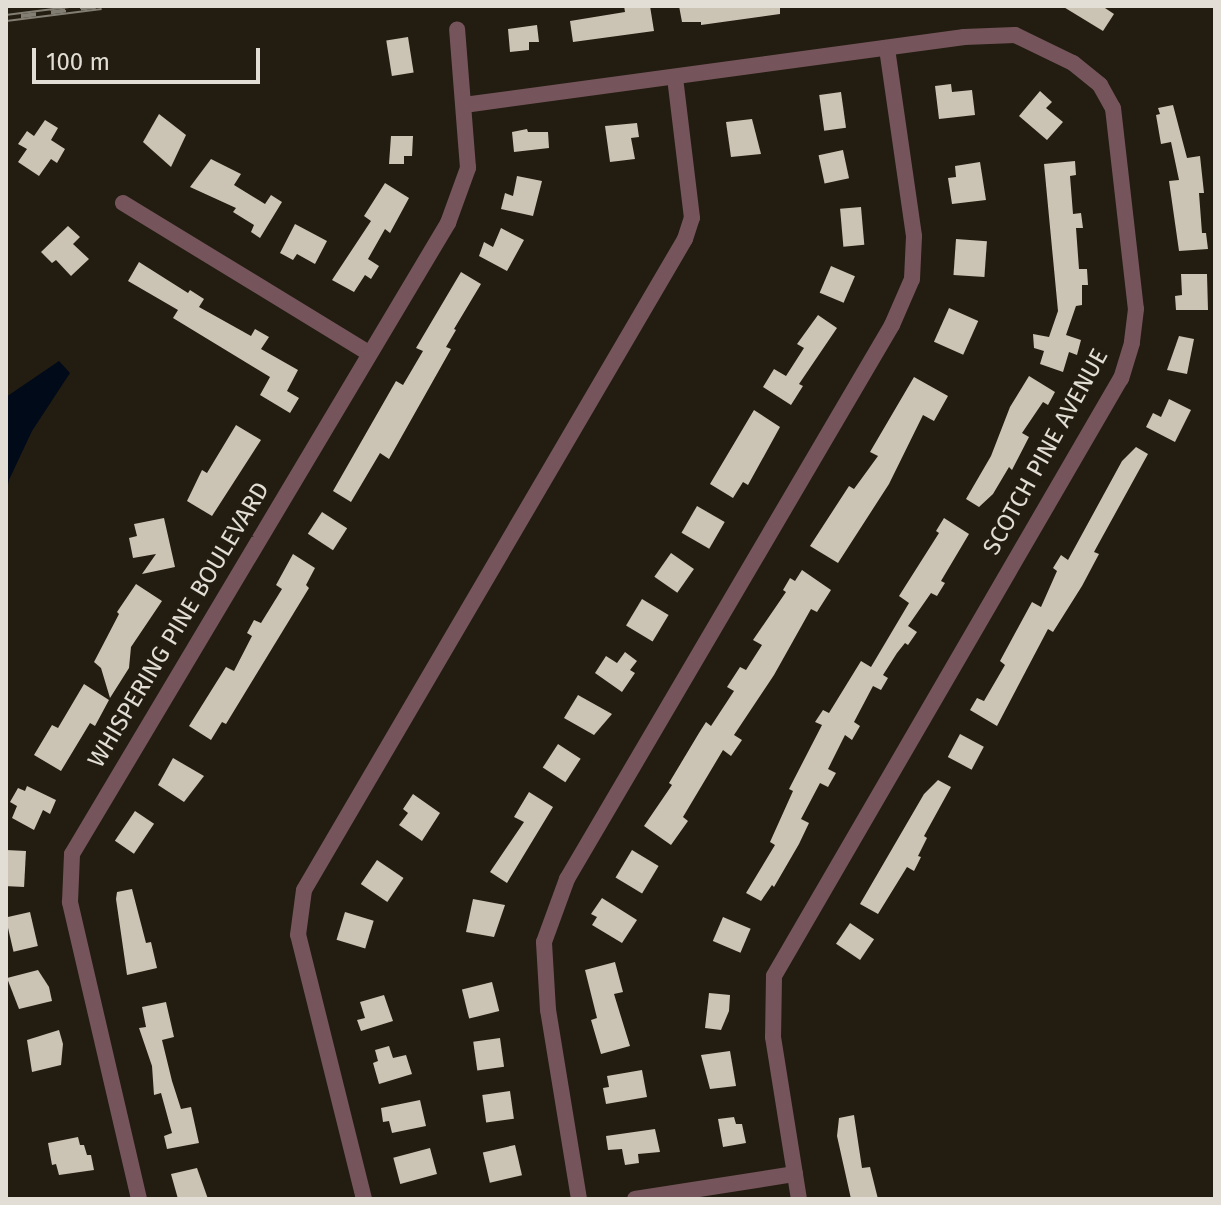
<!DOCTYPE html>
<html>
<head>
<meta charset="utf-8">
<style>
  body { margin:0 }
  #map { position:relative; width:1221px; height:1205px; overflow:hidden; background:#231d11; font-family:"Fira Sans",sans-serif }
  div>[style] { position:absolute }
  [style*='--x'] { left:calc(var(--x)*1px); top:calc(var(--y)*1px); width:calc(var(--w)*1px); rotate:calc(var(--a)*1deg) }
  .water>* { inset:0; background:#000a18 }
  .building>* { inset:0; background:#cbc3b3; transform-origin:0 0 }
  .minor>* { height:16px; margin:-8px; padding:0 8px; transform-origin:8px; border-radius:8px; background:#75555b }
  .rail>* { height:8px; margin-top:-4px; transform-origin:0; background:repeating-linear-gradient(90deg,#231d11 0 15px,#837e73 0 30px); box-sizing:border-box; border-block:2px solid #837e73 }
  span { translate:-50% -50%; white-space:nowrap; text-align:center; line-height:1.15; -webkit-text-stroke:8px #231d11; paint-order:stroke }
  .street-label { font-size:24px; color:#e2ded5 }
  .frame { position:absolute; inset:0; border:8px solid #e2ded5; pointer-events:none }
  .scale { position:absolute; left:32px; top:48px; width:228px; height:36px; box-sizing:border-box; border:4px solid #e2ded5; border-top:0; padding-left:10px; font-size:24px; line-height:28px; white-space:nowrap; color:#e2ded5; -webkit-text-stroke:6px #231d11; paint-order:stroke }
</style>
</head>
<body>
<div id="map">
  <div class="water">
    <div style="clip-path:polygon(59px 361px,70px 373px,32px 431px,9px 480px,6px 496px,6px 397px)"></div>
  </div>
  <div class="building">
    <div style="clip-path:polygon(624px 6px,650px 6px,654px 31px,573px 42px,570px 21px,625px 12px)"></div>
    <div style="clip-path:polygon(679px 6px,780px 6px,780px 14px,701px 25px,701px 22px,682px 22px)"></div>
    <div style="clip-path:polygon(1062px 6px,1102px 6px,1114px 14px,1103px 31px)"></div>
    <div style="clip-path:polygon(537px 25px,539px 42px,529px 42px,529px 50px,510px 52px,508px 29px)"></div>
    <div style="left:408px;top:37px;width:36px;height:22px;rotate:81deg"></div>
    <div style="clip-path:polygon(951px 84px,952px 92px,972px 90px,975px 115px,939px 119px,935px 86px)"></div>
    <div style="clip-path:polygon(1040px 91px,1052px 102px,1046px 108px,1063px 122px,1047px 140px,1019px 116px)"></div>
    <div style="left:841px;top:92px;width:36px;height:22px;rotate:82deg"></div>
    <div style="clip-path:polygon(1173px 105px,1187px 158px,1200px 156px,1204px 193px,1199px 193px,1202px 233px,1206px 233px,1208px 249px,1179px 251px,1169px 181px,1179px 180px,1171px 142px,1161px 144px,1156px 115px,1160px 114px,1158px 108px)"></div>
    <div style="clip-path:polygon(159px 114px,186px 135px,171px 167px,143px 142px)"></div>
    <div style="clip-path:polygon(752px 119px,761px 154px,731px 157px,726px 122px)"></div>
    <div style="clip-path:polygon(45px 120px,58px 128px,51px 140px,65px 149px,57px 163px,51px 159px,39px 176px,18px 162px,27px 149px,18px 144px,27px 131px,34px 136px)"></div>
    <div style="clip-path:polygon(637px 123px,639px 137px,631px 138px,635px 159px,610px 162px,605px 126px)"></div>
    <div style="clip-path:polygon(527px 129px,528px 132px,548px 132px,549px 148px,514px 152px,512px 132px)"></div>
    <div style="clip-path:polygon(391px 136px,413px 136px,412px 156px,404px 156px,404px 164px,389px 164px)"></div>
    <div style="left:843px;top:150px;width:29px;height:25px;rotate:78deg"></div>
    <div style="clip-path:polygon(211px 159px,241px 174px,234px 185px,265px 204px,271px 195px,282px 202px,260px 238px,251px 232px,254px 225px,233px 212px,236px 208px,190px 187px)"></div>
    <div style="clip-path:polygon(1075px 161px,1076px 175px,1070px 176px,1073px 214px,1081px 213px,1083px 228px,1076px 228px,1079px 269px,1087px 269px,1088px 285px,1082px 285px,1082px 305px,1076px 306px,1066px 335px,1081px 340px,1077px 355px,1069px 352px,1063px 372px,1040px 364px,1044px 351px,1034px 348px,1033px 334px,1049px 337px,1058px 311px,1044px 164px)"></div>
    <div style="clip-path:polygon(980px 162px,986px 200px,952px 204px,948px 178px,956px 177px,955px 166px)"></div>
    <div style="clip-path:polygon(517px 176px,542px 181px,533px 216px,501px 209px,505px 193px,513px 196px)"></div>
    <div style="clip-path:polygon(385px 183px,409px 198px,390px 233px,385px 229px,368px 259px,379px 266px,371px 279px,365px 275px,354px 292px,332px 280px,371px 221px,364px 216px)"></div>
    <div style="left:861px;top:207px;width:38px;height:21px;rotate:85deg"></div>
    <div style="clip-path:polygon(295px 224px,327px 241px,315px 264px,297px 254px,293px 260px,280px 253px)"></div>
    <div style="clip-path:polygon(68px 226px,80px 237px,73px 244px,89px 259px,71px 276px,56px 260px,52px 263px,41px 252px)"></div>
    <div style="clip-path:polygon(501px 228px,524px 240px,507px 271px,479px 256px,484px 242px,493px 247px)"></div>
    <div style="left:956px;top:239px;width:31px;height:36px;rotate:4deg"></div>
    <div style="clip-path:polygon(139px 262px,188px 293px,190px 290px,204px 299px,199px 307px,251px 336px,255px 329px,269px 337px,261px 349px,298px 370px,287px 391px,299px 398px,290px 413px,260px 395px,270px 377px,173px 318px,178px 310px,128px 281px)"></div>
    <div style="left:831px;top:266px;width:26px;height:29px;rotate:23deg"></div>
    <div style="clip-path:polygon(461px 272px,481px 284px,454px 329px,456px 330px,446px 347px,451px 349px,389px 459px,380px 453px,351px 502px,333px 491px,396px 381px,403px 385px,423px 351px,416px 348px)"></div>
    <div style="clip-path:polygon(1181px 274px,1207px 274px,1208px 310px,1176px 310px,1175px 296px,1182px 295px)"></div>
    <div style="left:949px;top:308px;width:32px;height:37px;rotate:24deg"></div>
    <div style="clip-path:polygon(818px 315px,837px 328px,799px 384px,803px 386px,791px 405px,763px 387px,774px 369px,786px 376px,804px 348px,797px 344px)"></div>
    <div style="clip-path:polygon(1179px 336px,1194px 339px,1187px 374px,1167px 370px)"></div>
    <div style="clip-path:polygon(1029px 376px,1055px 392px,1048px 405px,1043px 402px,1022px 433px,1029px 437px,1012px 470px,1009px 467px,993px 494px,979px 507px,966px 499px,991px 456px,1010px 407px)"></div>
    <div style="clip-path:polygon(914px 377px,948px 396px,934px 421px,923px 415px,889px 484px,838px 563px,810px 546px,849px 486px,854px 489px,878px 456px,870px 452px)"></div>
    <div style="clip-path:polygon(1169px 399px,1191px 410px,1175px 442px,1146px 427px,1153px 413px,1161px 417px)"></div>
    <div style="clip-path:polygon(754px 410px,780px 427px,748px 485px,743px 482px,733px 498px,710px 484px)"></div>
    <div style="clip-path:polygon(236px 425px,261px 440px,212px 516px,187px 501px,202px 470px,207px 473px)"></div>
    <div style="clip-path:polygon(1136px 447px,1148px 454px,1094px 552px,1099px 554px,1082px 586px,1053px 632px,1048px 629px,997px 726px,970px 710px,977px 698px,984px 701px,1005px 665px,1000px 661px,1032px 602px,1041px 607px,1057px 571px,1053px 568px,1061px 555px,1068px 560px,1122px 461px)"></div>
    <div style="left:697px;top:506px;width:32px;height:31px;rotate:30deg"></div>
    <div style="left:322px;top:512px;width:30px;height:26px;rotate:33deg"></div>
    <div style="clip-path:polygon(164px 518px,175px 567px,142px 574px,156px 554px,133px 558px,129px 538px,137px 536px,134px 524px)"></div>
    <div style="clip-path:polygon(944px 518px,969px 534px,941px 581px,945px 583px,937px 596px,931px 593px,908px 626px,917px 632px,908px 645px,905px 643px,897px 653px,883px 675px,888px 678px,881px 690px,873px 686px,854px 722px,860px 726px,852px 740px,845px 735px,828px 769px,836px 773px,828px 787px,820px 783px,801px 819px,809px 823px,799px 844px,774px 887px,772px 885px,761px 901px,746px 893px,775px 845px,770px 842px,793px 791px,789px 789px,822px 725px,815px 722px,823px 710px,829px 713px,861px 661px,871px 667px,909px 603px,899px 596px,939px 533px,936px 531px)"></div>
    <div style="left:671px;top:553px;width:28px;height:29px;rotate:35deg"></div>
    <div style="clip-path:polygon(293px 554px,315px 568px,306px 585px,309px 588px,226px 724px,222px 722px,211px 740px,189px 726px,226px 667px,234px 671px,252px 636px,247px 633px,254px 620px,261px 623px,282px 589px,276px 585px)"></div>
    <div style="clip-path:polygon(802px 570px,831px 590px,817px 612px,811px 609px,774px 675px,734px 735px,742px 740px,731px 756px,723px 750px,683px 817px,688px 821px,671px 845px,644px 826px,672px 785px,669px 783px,699px 733px,706px 722px,711px 726px,734px 691px,727px 687px,740px 667px,746px 670px,762px 645px,753px 640px,786px 592px,783px 590px,790px 578px,795px 581px)"></div>
    <div style="clip-path:polygon(136px 584px,162px 601px,131px 647px,129px 668px,110px 698px,101px 668px,94px 662px,119px 614px,117px 612px)"></div>
    <div style="left:642px;top:599px;width:31px;height:31px;rotate:31deg"></div>
    <div style="clip-path:polygon(625px 652px,637px 661px,630px 670px,635px 673px,622px 692px,595px 673px,606px 656px,617px 663px)"></div>
    <div style="clip-path:polygon(84px 684px,109px 700px,95px 726px,90px 723px,61px 771px,34px 755px,52px 725px,58px 728px)"></div>
    <div style="clip-path:polygon(578px 695px,612px 714px,594px 735px,564px 718px)"></div>
    <div style="left:960px;top:734px;width:27px;height:26px;rotate:28deg"></div>
    <div style="left:558px;top:744px;width:27px;height:28px;rotate:33deg"></div>
    <div style="clip-path:polygon(173px 758px,204px 776px,184px 802px,158px 785px)"></div>
    <div style="clip-path:polygon(938px 780px,951px 787px,924px 836px,927px 838px,918px 856px,921px 857px,914px 871px,907px 867px,878px 914px,860px 904px,924px 794px)"></div>
    <div style="clip-path:polygon(27px 786px,56px 800px,50px 814px,43px 810px,34px 830px,12px 818px,17px 806px,10px 802px,18px 788px,25px 791px)"></div>
    <div style="clip-path:polygon(529px 792px,553px 807px,507px 883px,490px 872px,524px 822px,514px 817px)"></div>
    <div style="clip-path:polygon(413px 794px,440px 813px,422px 841px,399px 825px,408px 813px,403px 809px)"></div>
    <div style="left:135px;top:811px;width:23px;height:36px;rotate:34deg"></div>
    <div style="left:6px;top:850px;width:20px;height:36px;rotate:3deg"></div>
    <div style="left:632px;top:850px;width:31px;height:32px;rotate:31deg"></div>
    <div style="left:377px;top:860px;width:32px;height:29px;rotate:34deg"></div>
    <div style="clip-path:polygon(132px 889px,146px 943px,151px 942px,157px 968px,127px 975px,116px 899px,117px 892px)"></div>
    <div style="clip-path:polygon(602px 898px,637px 920px,622px 943px,592px 925px,597px 917px,591px 914px)"></div>
    <div style="clip-path:polygon(473px 899px,505px 905px,494px 937px,466px 932px)"></div>
    <div style="left:30px;top:912px;width:35px;height:25px;rotate:77deg"></div>
    <div style="left:345px;top:912px;width:30px;height:29px;rotate:17deg"></div>
    <div style="left:723px;top:917px;width:30px;height:26px;rotate:23deg"></div>
    <div style="left:850px;top:923px;width:29px;height:25px;rotate:34deg"></div>
    <div style="clip-path:polygon(615px 962px,623px 992px,614px 994px,630px 1046px,601px 1054px,591px 1020px,597px 1018px,585px 970px)"></div>
    <div style="clip-path:polygon(38px 970px,49px 987px,52px 1001px,19px 1009px,7px 978px)"></div>
    <div style="left:492px;top:982px;width:30px;height:31px;rotate:76deg"></div>
    <div style="clip-path:polygon(709px 993px,730px 995px,729px 1011px,721px 1030px,705px 1028px)"></div>
    <div style="clip-path:polygon(384px 995px,393px 1021px,361px 1031px,357px 1020px,365px 1018px,360px 1002px)"></div>
    <div style="clip-path:polygon(166px 1002px,174px 1037px,162px 1040px,172px 1081px,181px 1109px,191px 1107px,199px 1143px,167px 1149px,164px 1136px,172px 1133px,161px 1093px,154px 1095px,152px 1066px,139px 1028px,146px 1027px,142px 1007px)"></div>
    <div style="clip-path:polygon(59px 1030px,63px 1044px,61px 1065px,32px 1072px,27px 1040px)"></div>
    <div style="left:500px;top:1038px;width:29px;height:27px;rotate:82deg"></div>
    <div style="clip-path:polygon(389px 1046px,393px 1058px,406px 1055px,412px 1074px,379px 1084px,373px 1063px,378px 1061px,375px 1050px)"></div>
    <div style="clip-path:polygon(730px 1051px,736px 1086px,710px 1089px,701px 1055px)"></div>
    <div style="clip-path:polygon(642px 1070px,647px 1097px,606px 1104px,603px 1088px,609px 1087px,607px 1076px)"></div>
    <div style="left:510px;top:1091px;width:28px;height:28px;rotate:82deg"></div>
    <div style="clip-path:polygon(420px 1100px,426px 1126px,392px 1133px,389px 1121px,383px 1122px,381px 1108px)"></div>
    <div style="clip-path:polygon(854px 1115px,862px 1168px,870px 1167px,878px 1199px,851px 1199px,837px 1136px,839px 1118px)"></div>
    <div style="clip-path:polygon(734px 1117px,736px 1124px,742px 1124px,746px 1143px,723px 1147px,718px 1119px)"></div>
    <div style="clip-path:polygon(655px 1129px,660px 1152px,638px 1154px,639px 1163px,625px 1165px,622px 1149px,608px 1150px,606px 1136px)"></div>
    <div style="clip-path:polygon(78px 1137px,80px 1145px,84px 1145px,87px 1155px,91px 1155px,94px 1170px,59px 1175px,56px 1164px,52px 1165px,48px 1143px)"></div>
    <div style="left:515px;top:1145px;width:31px;height:33px;rotate:77deg"></div>
    <div style="left:430px;top:1148px;width:27px;height:38px;rotate:75deg"></div>
    <div style="clip-path:polygon(197px 1168px,208px 1199px,178px 1199px,171px 1174px)"></div>
  </div>
  <div class="minor">
    <div style="--x:464;--y:105;--w:505;--a:-7.74"></div>
    <div style="--x:964;--y:37;--w:51;--a:-2.2"></div>
    <div style="--x:1015;--y:35;--w:64;--a:25.8"></div>
    <div style="--x:1073;--y:63;--w:35;--a:39"></div>
    <div style="--x:1100;--y:85;--w:26;--a:61"></div>
    <div style="--x:1113;--y:108;--w:202;--a:83.5"></div>
    <div style="--x:1136;--y:309;--w:34;--a:97"></div>
    <div style="--x:1132;--y:343;--w:37;--a:107"></div>
    <div style="--x:1121;--y:378;--w:691;--a:120.13"></div>
    <div style="--x:774;--y:976;--w:61;--a:90.9"></div>
    <div style="--x:773;--y:1037;--w:164;--a:80.9"></div>
    <div style="--x:123;--y:203;--w:288;--a:31.4"></div>
    <div style="--x:139;--y:1199;--w:305;--a:-103.1"></div>
    <div style="--x:70;--y:902;--w:48;--a:-87.6"></div>
    <div style="--x:72;--y:854;--w:735;--a:-59.21"></div>
    <div style="--x:448;--y:223;--w:59;--a:-70"></div>
    <div style="--x:468;--y:168;--w:139;--a:-94.5"></div>
    <div style="--x:364;--y:1199;--w:272;--a:-104"></div>
    <div style="--x:298;--y:935;--w:45;--a:-82.4"></div>
    <div style="--x:304;--y:890;--w:754;--a:-59.66"></div>
    <div style="--x:685;--y:239;--w:22;--a:-72"></div>
    <div style="--x:692;--y:218;--w:142;--a:-96.9"></div>
    <div style="--x:579;--y:1199;--w:192;--a:-99.3"></div>
    <div style="--x:548;--y:1010;--w:68;--a:-93.4"></div>
    <div style="--x:544;--y:942;--w:67;--a:-69.9"></div>
    <div style="--x:567;--y:879;--w:642;--a:-59.6"></div>
    <div style="--x:892;--y:325;--w:50;--a:-66.5"></div>
    <div style="--x:912;--y:279;--w:43;--a:-87.3"></div>
    <div style="--x:914;--y:236;--w:190;--a:-98.2"></div>
    <div style="--x:635;--y:1199;--w:162;--a:-8.9"></div>
  </div>
  <div class="rail">
    <div style="--x:6;--y:18;--w:96;--a:-7.2"></div>
  </div>
  <div class="street-label">
    <span style="left:1046px;top:452px;rotate:-61deg">SCOTCH PINE AVENUE</span>
    <span style="left:179px;top:625px;rotate:-59deg">WHISPERING PINE BOULEVARD</span>
  </div>
  <div class="frame"></div>
  <div class="scale">100 m</div>
</div>
</body>
</html>
